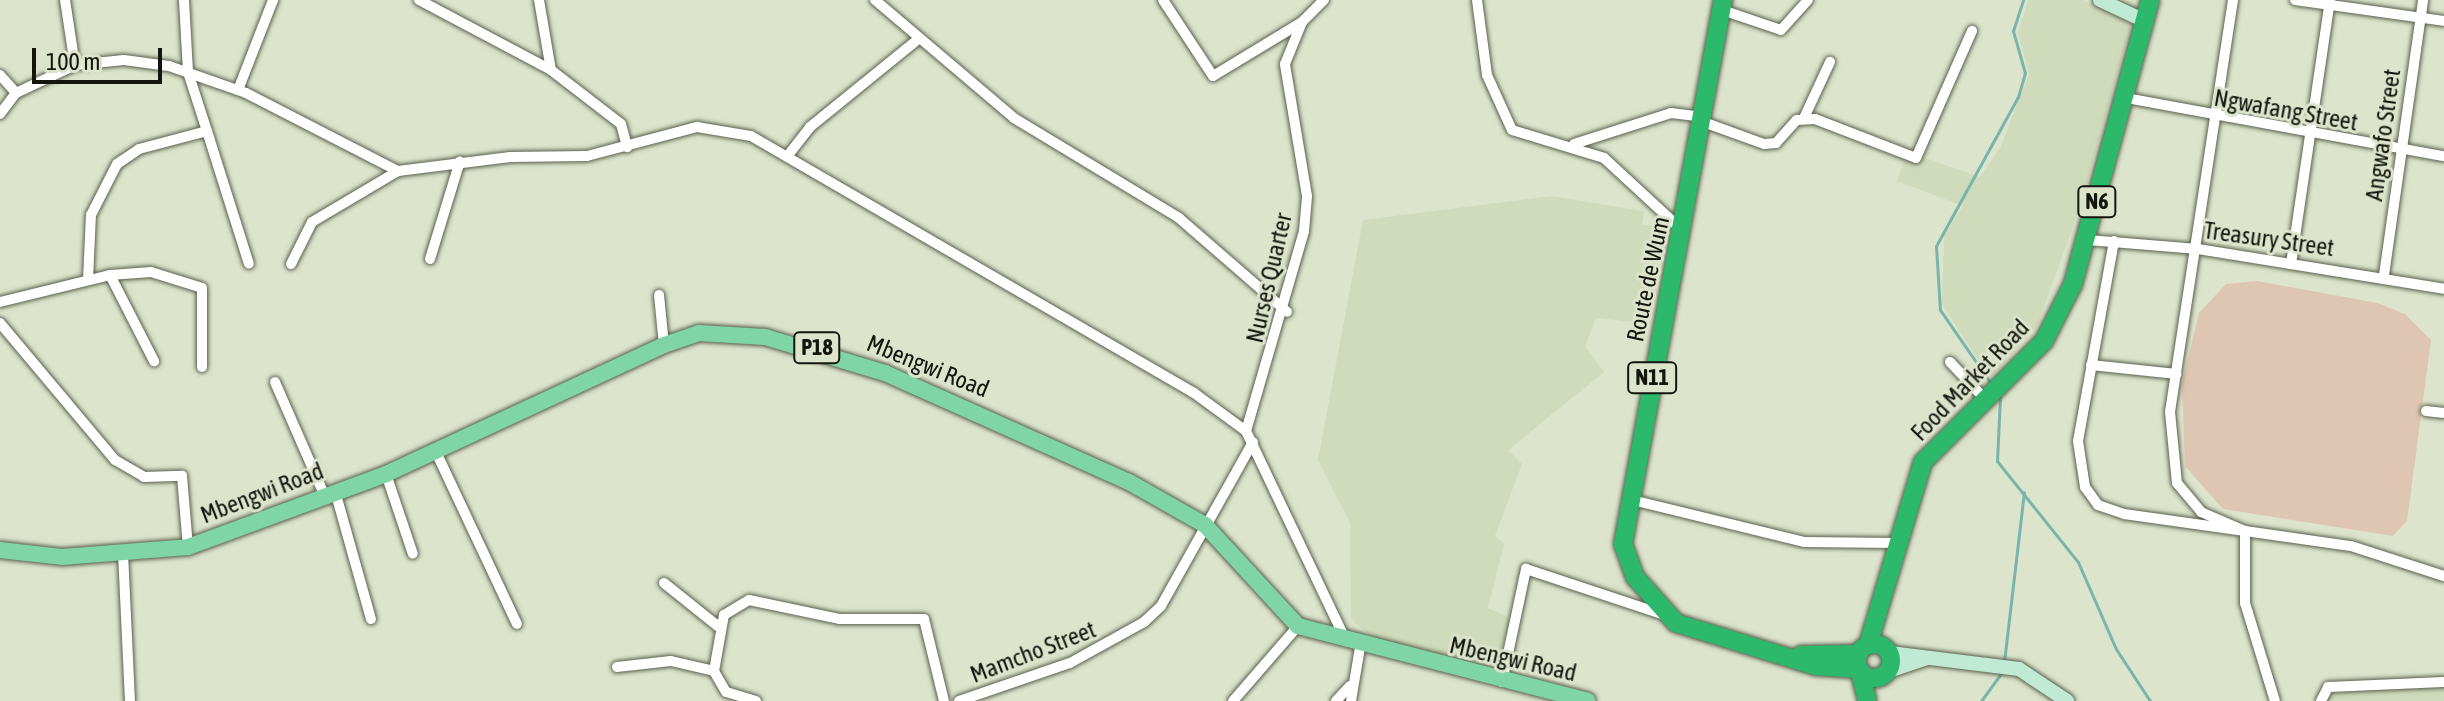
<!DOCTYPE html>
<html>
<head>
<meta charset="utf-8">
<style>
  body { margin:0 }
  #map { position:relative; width:2444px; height:701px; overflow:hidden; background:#dce4cc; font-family:"Asap Condensed",sans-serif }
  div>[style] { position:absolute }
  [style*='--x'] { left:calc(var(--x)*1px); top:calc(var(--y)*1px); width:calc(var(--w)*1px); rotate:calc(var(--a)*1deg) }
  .built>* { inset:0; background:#d0dbbb }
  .green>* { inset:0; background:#dfc6b2 }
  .stream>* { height:3px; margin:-1.5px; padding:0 1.5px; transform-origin:1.5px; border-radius:1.5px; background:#79b5ac }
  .roads { filter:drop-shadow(0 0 2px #5a604c) drop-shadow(0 0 2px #5a604c) }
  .street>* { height:10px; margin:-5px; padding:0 5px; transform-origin:5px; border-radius:5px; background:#fff }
  .secondary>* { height:14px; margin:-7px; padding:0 7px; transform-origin:7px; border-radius:7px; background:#c0ead3 }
  .primary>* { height:16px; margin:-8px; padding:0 8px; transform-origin:8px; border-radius:8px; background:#80d5a6 }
  .highway>* { height:18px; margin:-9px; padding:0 9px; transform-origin:9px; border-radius:9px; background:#2cb96b }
  .highway>.ring { margin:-9px; padding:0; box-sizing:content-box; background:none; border:18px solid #2cb96b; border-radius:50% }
  span { translate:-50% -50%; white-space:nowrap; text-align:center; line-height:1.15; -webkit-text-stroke:6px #dce4cc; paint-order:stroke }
  .shield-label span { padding:2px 6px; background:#dce4cc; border:2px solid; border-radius:6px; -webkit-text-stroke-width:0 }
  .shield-label { font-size:22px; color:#14160e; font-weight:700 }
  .street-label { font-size:24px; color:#14160e }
  .scale { position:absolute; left:32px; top:48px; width:130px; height:36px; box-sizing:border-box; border:4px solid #14160e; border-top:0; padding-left:10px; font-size:24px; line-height:28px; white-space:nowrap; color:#14160e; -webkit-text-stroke:6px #dce4cc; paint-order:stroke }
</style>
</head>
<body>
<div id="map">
  <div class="built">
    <div style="clip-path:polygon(2028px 0,2083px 0,2131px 24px,2080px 207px,2037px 326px,1990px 378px,1942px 304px,1944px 236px,1963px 206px,1897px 181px,1907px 152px,1980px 177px,2001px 146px,2029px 74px,2018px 33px)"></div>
    <div style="clip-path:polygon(1552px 196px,1644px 211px,1642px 224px,1664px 228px,1643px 323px,1596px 318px,1585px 346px,1604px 372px,1508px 450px,1522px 464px,1495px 536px,1504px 544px,1488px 608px,1510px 618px,1496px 670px,1378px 643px,1351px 619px,1350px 523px,1318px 460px,1363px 220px)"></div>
    <div style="clip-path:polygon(2444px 685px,2444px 701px,2325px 701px,2325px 694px)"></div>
  </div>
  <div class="green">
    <div style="clip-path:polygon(2257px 281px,2377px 303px,2405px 314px,2431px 340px,2407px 521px,2393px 536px,2223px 509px,2185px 466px,2182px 384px,2199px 313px,2226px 284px)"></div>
  </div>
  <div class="stream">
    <div style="--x:1992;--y:385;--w:91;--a:-124.7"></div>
    <div style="--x:1940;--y:310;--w:64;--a:-93.6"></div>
    <div style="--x:1936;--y:246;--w:170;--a:-61.2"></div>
    <div style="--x:2018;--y:97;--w:25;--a:-74"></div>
    <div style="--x:2025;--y:73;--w:44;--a:-105.9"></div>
    <div style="--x:2013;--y:31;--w:33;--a:-72"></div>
    <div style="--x:2000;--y:397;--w:64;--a:92.7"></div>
    <div style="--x:1997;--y:461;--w:129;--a:51.3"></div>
    <div style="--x:2078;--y:562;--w:95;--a:66.4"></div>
    <div style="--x:2116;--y:649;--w:62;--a:56.8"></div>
    <div style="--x:2004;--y:662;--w:171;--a:-83.3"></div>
    <div style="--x:1981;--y:701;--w:34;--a:-54"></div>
  </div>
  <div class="roads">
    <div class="street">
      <div style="--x:65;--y:0;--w:66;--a:81.3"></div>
      <div style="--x:419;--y:0;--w:149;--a:27.9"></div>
      <div style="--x:551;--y:70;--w:88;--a:37.6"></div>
      <div style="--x:621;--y:124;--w:24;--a:75"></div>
      <div style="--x:539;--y:0;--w:71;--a:80.3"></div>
      <div style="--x:875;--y:0;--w:182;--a:40.3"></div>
      <div style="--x:1014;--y:118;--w:193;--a:31.2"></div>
      <div style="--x:1179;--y:218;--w:143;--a:41"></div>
      <div style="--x:1163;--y:0;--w:91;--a:56.7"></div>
      <div style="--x:1213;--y:76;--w:104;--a:-31.2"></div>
      <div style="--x:1477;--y:0;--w:76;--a:82.4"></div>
      <div style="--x:1487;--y:75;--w:60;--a:65.6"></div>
      <div style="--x:1512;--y:130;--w:96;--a:16.9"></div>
      <div style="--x:1604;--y:158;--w:105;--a:42.7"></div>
      <div style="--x:2233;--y:0;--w:417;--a:98.7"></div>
      <div style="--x:2170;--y:412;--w:71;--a:84.4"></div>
      <div style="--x:2177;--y:483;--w:38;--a:50"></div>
      <div style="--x:2201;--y:512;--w:48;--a:23.4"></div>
      <div style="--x:2245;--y:531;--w:107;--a:8.1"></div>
      <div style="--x:2351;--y:546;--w:98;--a:17.9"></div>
      <div style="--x:2295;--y:0;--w:150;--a:8"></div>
      <div style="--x:1722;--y:10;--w:62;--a:18.7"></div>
      <div style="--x:1781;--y:30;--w:40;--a:-48"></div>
      <div style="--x:0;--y:75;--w:24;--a:48"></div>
      <div style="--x:238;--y:90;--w:97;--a:-68.7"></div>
      <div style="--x:2121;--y:97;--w:328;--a:10.4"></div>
      <div style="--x:0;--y:114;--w:26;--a:-53"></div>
      <div style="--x:16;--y:93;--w:65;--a:-25.4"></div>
      <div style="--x:75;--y:65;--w:49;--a:-5.8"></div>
      <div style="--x:124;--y:60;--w:45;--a:7.6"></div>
      <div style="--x:169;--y:66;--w:82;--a:19.3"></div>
      <div style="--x:246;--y:93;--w:171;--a:27.2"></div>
      <div style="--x:398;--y:171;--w:113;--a:-7.1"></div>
      <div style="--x:510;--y:157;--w:77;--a:-0.7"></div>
      <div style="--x:587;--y:156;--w:114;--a:-14.8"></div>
      <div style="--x:697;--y:127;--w:55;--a:9.5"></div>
      <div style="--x:751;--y:136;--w:512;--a:30.12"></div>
      <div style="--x:1194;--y:393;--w:64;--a:36.2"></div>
      <div style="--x:1246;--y:431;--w:233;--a:64.5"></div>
      <div style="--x:1804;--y:118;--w:62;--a:-65.1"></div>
      <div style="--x:1706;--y:123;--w:62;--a:19.9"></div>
      <div style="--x:1764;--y:144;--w:12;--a:-5"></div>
      <div style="--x:1776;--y:143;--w:31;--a:-48"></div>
      <div style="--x:1797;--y:120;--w:18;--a:-3"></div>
      <div style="--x:1815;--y:119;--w:108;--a:21.1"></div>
      <div style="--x:1916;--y:158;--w:139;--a:-66.2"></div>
      <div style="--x:207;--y:131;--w:139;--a:72.5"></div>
      <div style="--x:1574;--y:144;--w:102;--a:-17.7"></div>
      <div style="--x:1671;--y:113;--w:32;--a:7"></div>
      <div style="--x:789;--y:154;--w:34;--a:-52"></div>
      <div style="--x:810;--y:127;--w:136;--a:-39.1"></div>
      <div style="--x:2088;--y:240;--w:110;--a:4.7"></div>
      <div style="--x:2198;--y:249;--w:249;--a:9.2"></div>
      <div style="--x:2114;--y:241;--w:203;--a:100.2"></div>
      <div style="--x:2078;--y:441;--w:47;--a:81.3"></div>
      <div style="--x:2085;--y:487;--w:22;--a:54"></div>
      <div style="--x:2098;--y:505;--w:28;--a:19"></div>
      <div style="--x:2124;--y:514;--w:122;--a:8"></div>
      <div style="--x:2245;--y:531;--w:72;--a:90"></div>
      <div style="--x:2245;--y:603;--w:102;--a:73"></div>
      <div style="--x:430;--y:259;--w:102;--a:-73"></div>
      <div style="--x:291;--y:264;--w:47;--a:-63.4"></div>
      <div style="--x:312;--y:222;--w:100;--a:-30.7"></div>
      <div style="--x:2291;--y:264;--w:267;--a:-81.6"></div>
      <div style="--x:110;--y:275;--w:41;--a:-4.2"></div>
      <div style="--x:151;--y:272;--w:53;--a:17.4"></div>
      <div style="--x:202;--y:288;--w:79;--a:90"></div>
      <div style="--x:2384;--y:275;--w:278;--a:-81.9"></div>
      <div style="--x:88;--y:280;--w:65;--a:-87.4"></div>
      <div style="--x:91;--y:215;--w:57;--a:-63"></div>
      <div style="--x:117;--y:164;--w:27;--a:-34"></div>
      <div style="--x:139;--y:149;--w:70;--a:-14.8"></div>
      <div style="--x:207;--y:131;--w:62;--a:-107.9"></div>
      <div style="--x:188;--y:72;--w:72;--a:-93.2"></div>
      <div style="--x:659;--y:295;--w:50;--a:84.3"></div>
      <div style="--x:0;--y:302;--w:113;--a:-13.8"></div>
      <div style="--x:110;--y:275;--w:97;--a:62.9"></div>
      <div style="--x:0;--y:323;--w:179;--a:50"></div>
      <div style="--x:115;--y:460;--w:34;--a:30"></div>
      <div style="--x:144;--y:477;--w:38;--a:-2"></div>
      <div style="--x:182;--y:476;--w:71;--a:85.2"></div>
      <div style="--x:1950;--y:362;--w:50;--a:46.6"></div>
      <div style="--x:2091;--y:365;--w:86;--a:6"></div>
      <div style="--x:275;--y:382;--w:122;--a:66.4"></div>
      <div style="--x:2426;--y:411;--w:18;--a:6"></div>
      <div style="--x:1246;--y:431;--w:208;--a:-73.8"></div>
      <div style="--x:1304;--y:231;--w:35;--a:-85"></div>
      <div style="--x:1307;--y:196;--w:134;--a:-99.5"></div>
      <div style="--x:1285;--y:64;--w:45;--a:-68"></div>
      <div style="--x:1302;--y:22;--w:31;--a:-45"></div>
      <div style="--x:436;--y:452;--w:190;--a:64.8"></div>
      <div style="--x:386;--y:474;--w:84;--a:71.4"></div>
      <div style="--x:335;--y:491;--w:133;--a:74.3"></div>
      <div style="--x:1628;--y:499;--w:182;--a:13.7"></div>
      <div style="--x:1805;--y:542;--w:91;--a:0.6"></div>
      <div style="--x:123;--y:553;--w:148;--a:87.3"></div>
      <div style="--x:664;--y:583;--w:70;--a:38.7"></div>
      <div style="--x:617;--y:667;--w:54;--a:-6.3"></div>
      <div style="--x:671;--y:661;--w:44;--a:13.1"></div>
      <div style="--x:1502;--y:682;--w:116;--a:-78"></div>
      <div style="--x:1526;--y:569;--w:143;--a:18.3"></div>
      <div style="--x:756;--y:701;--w:31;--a:-163"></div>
      <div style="--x:726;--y:692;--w:24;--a:-120"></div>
      <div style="--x:714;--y:671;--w:57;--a:-79.9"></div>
      <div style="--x:724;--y:615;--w:29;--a:-31"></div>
      <div style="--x:749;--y:600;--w:92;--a:11.9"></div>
      <div style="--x:839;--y:619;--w:85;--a:0"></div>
      <div style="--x:924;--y:619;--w:84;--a:76.3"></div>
      <div style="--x:959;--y:701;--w:117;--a:-18.9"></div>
      <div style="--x:1070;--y:663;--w:85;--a:-29"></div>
      <div style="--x:1144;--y:622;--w:23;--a:-43"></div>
      <div style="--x:1161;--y:606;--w:188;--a:-60.7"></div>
      <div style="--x:1233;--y:701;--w:99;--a:-49.1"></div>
      <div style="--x:1336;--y:701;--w:21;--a:-47"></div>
      <div style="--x:1351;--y:701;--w:55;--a:-80.5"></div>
      <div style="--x:2321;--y:701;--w:16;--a:-63"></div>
      <div style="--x:2328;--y:687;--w:116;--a:-2.5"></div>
    </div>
    <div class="secondary">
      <div style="--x:2100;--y:0;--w:47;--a:24.9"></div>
      <div style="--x:1890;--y:653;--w:130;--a:7.1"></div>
      <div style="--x:2019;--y:669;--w:58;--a:33.7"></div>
      <div style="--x:1889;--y:671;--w:40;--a:-18.9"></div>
    </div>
    <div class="primary">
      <div style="--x:0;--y:550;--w:62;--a:6.4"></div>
      <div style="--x:62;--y:557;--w:126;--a:-4.5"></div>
      <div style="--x:188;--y:547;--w:211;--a:-20.2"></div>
      <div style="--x:386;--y:474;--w:306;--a:-24.9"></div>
      <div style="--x:664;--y:345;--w:37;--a:-19"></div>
      <div style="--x:699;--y:333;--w:66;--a:3.5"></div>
      <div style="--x:765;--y:337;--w:125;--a:16.7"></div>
      <div style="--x:885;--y:373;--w:267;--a:24.1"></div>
      <div style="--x:1129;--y:482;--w:87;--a:29.5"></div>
      <div style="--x:1205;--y:525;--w:137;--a:47.4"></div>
      <div style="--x:1298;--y:626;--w:299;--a:14.5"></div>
    </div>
    <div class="highway">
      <div style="--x:1723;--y:0;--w:553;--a:100.42"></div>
      <div style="--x:1623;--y:544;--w:35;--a:70"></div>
      <div style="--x:1635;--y:577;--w:62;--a:48.3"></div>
      <div style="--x:1676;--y:623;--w:146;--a:17.1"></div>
      <div style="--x:1816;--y:666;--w:43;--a:4"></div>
      <div class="ring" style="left:1857px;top:644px;width:16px;height:16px"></div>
      <div style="--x:1868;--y:645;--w:191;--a:-73.3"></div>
      <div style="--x:1923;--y:462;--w:171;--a:-45"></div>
      <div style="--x:2044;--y:341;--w:64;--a:-63"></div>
      <div style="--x:2073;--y:284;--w:294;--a:-74.8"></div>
      <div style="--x:1801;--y:655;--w:57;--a:-1"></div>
      <div style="--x:1860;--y:672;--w:30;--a:76"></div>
    </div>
  </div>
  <div class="shield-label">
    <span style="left:2097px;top:202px">N6</span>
    <span style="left:817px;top:348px">P18</span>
    <span style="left:1652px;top:378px">N11</span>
  </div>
  <div class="street-label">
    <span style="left:2286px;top:110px;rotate:10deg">Ngwafang Street</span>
    <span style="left:2383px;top:135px;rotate:-82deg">Angwafo Street</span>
    <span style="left:2269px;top:239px;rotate:8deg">Treasury Street</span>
    <span style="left:1269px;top:278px;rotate:-77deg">Nurses Quarter</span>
    <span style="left:1648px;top:279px;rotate:-78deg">Route de Wum</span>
    <span style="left:928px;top:366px;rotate:22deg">Mbengwi Road</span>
    <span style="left:1970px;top:380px;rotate:-46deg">Food Market Road</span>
    <span style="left:262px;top:493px;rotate:-21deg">Mbengwi Road</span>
    <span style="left:1033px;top:652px;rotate:-21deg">Mamcho Street</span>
    <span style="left:1513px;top:659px;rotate:13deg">Mbengwi Road</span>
  </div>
  <div class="scale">100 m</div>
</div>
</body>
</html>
